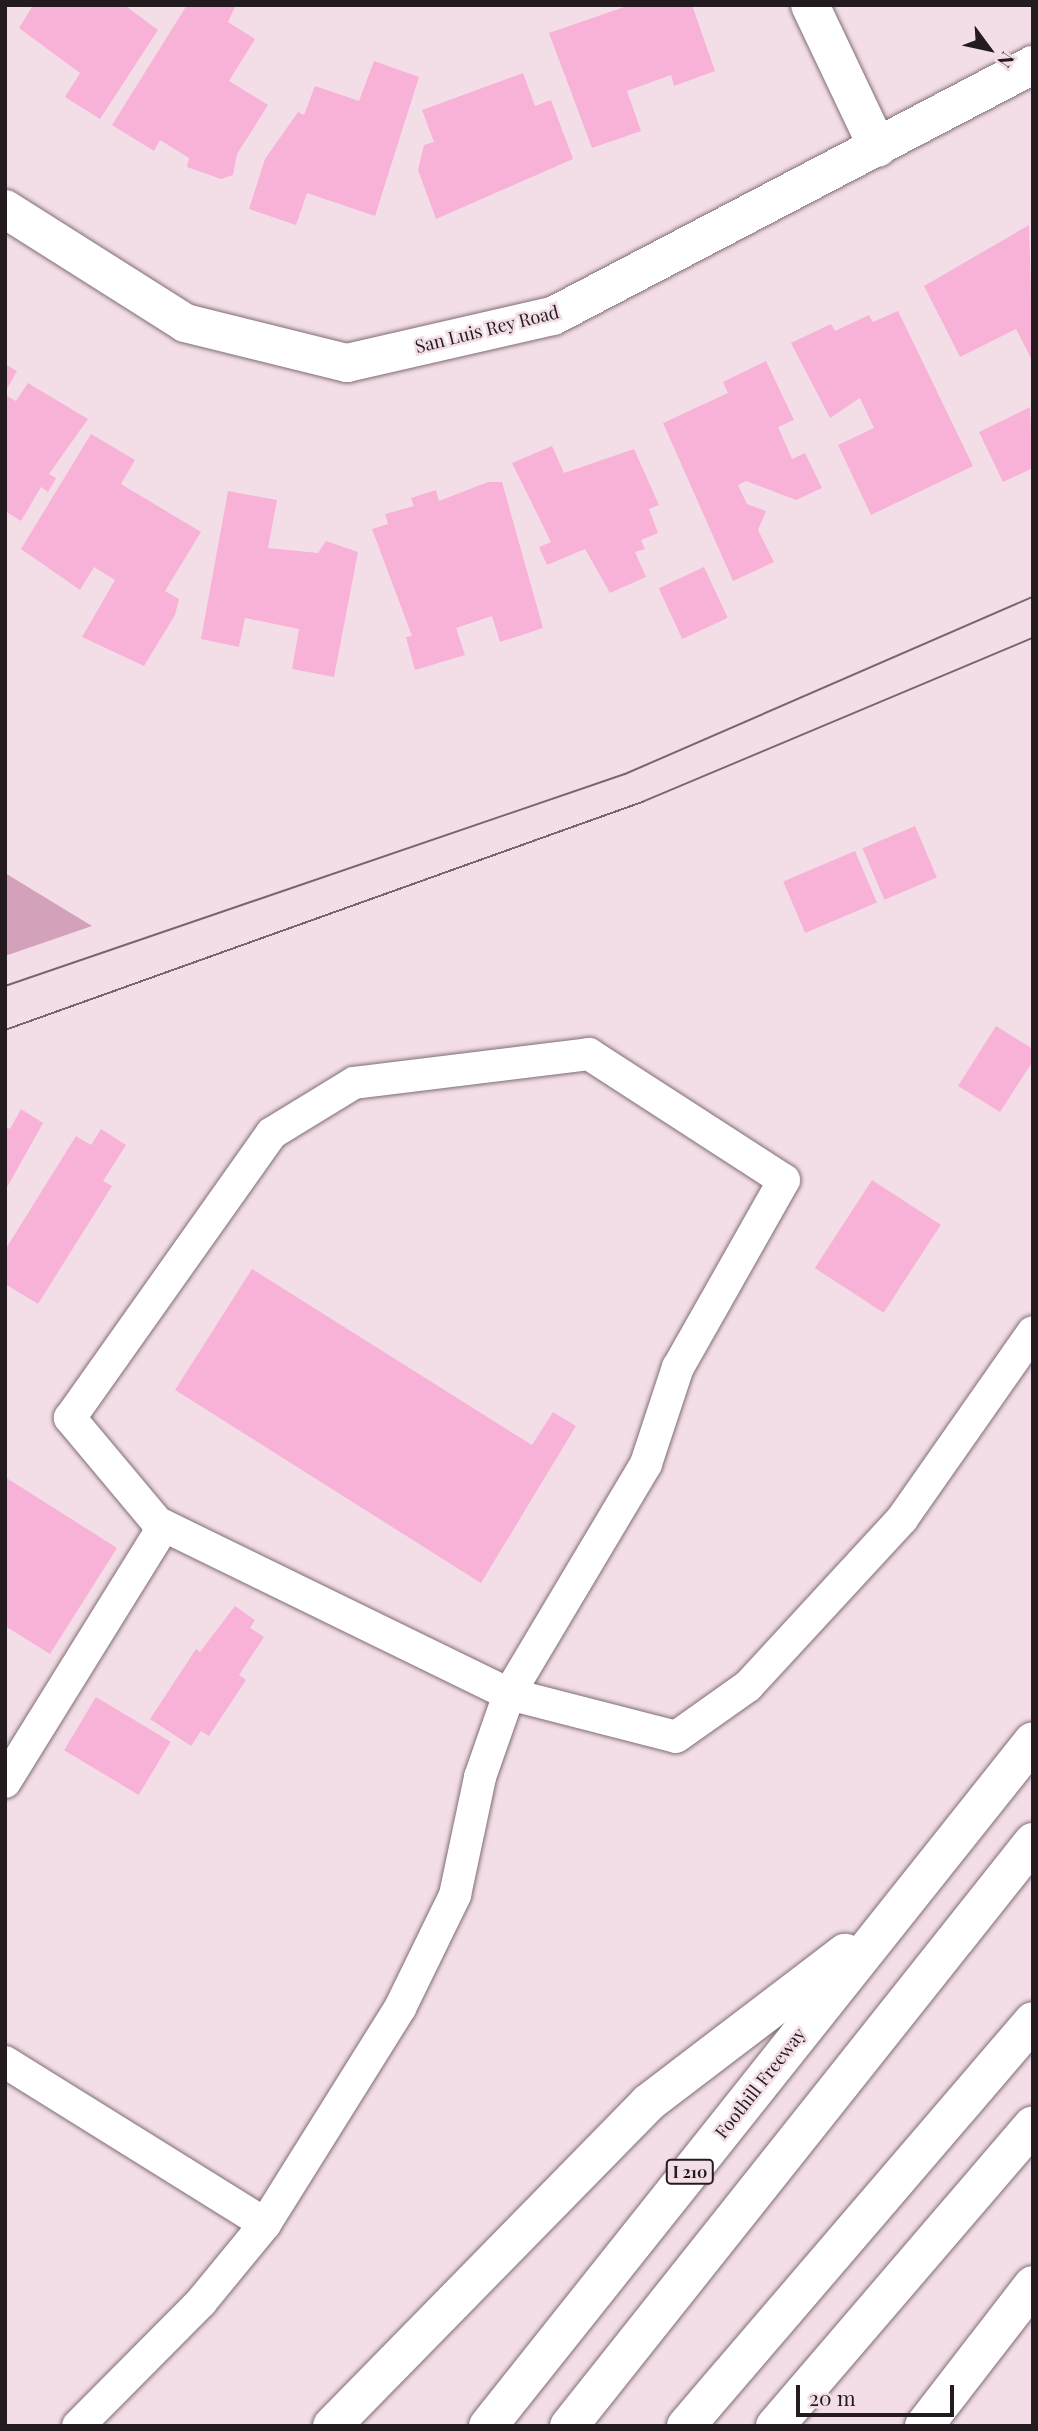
<!DOCTYPE html>
<html>
<head>
<meta charset="utf-8">
<style>
  body { margin:0 }
  #map { position:relative; width:1038px; height:2431px; overflow:hidden; background:#f3dee8; font-family:"Playfair Display",serif }
  div>[style] { position:absolute }
  [style*='--x'] { left:calc(var(--x)*1px); top:calc(var(--y)*1px); width:calc(var(--w)*1px); rotate:calc(var(--a)*1deg) }
  .green>* { inset:0; background:#d4a1bb }
  .building>* { inset:0; background:#f8b2d7; transform-origin:0 0 }
  .roads { filter:drop-shadow(0 0 2px #806d76) drop-shadow(0 0 2px #806d76) }
  .service>* { height:32px; margin:-16px; padding:0 16px; transform-origin:16px; border-radius:16px; background:#fff }
  .minor>* { height:38px; margin:-19px; padding:0 19px; transform-origin:19px; border-radius:19px; background:#fff }
  .motorway>* { height:38px; margin:-19px; padding:0 19px; transform-origin:19px; border-radius:19px; background:#fff }
  .tram>* { height:2px; margin:-1px; padding:0 1px; transform-origin:1px; border-radius:1px; background:#74676d }
  span { translate:-50% -50%; white-space:nowrap; text-align:center; line-height:1.15; -webkit-text-stroke:5px #f3dee8; paint-order:stroke }
  .shield-label span { padding:2px 5px; background:#f3dee8; border:2px solid; border-radius:5px; -webkit-text-stroke-width:0 }
  .shield-label { font-size:16px; color:#231b1f; font-weight:700 }
  .street-label { font-size:18px; color:#231b1f }
  .frame { position:absolute; inset:0; border:7px solid #231b1f; pointer-events:none }
  .north { position:absolute; left:954px; top:14px; width:70px; height:70px; -webkit-text-stroke:5px #f3dee8; paint-order:stroke; rotate:123deg; font-size:19px; font-weight:700; line-height:28px; text-align:center; color:#231b1f }
  .north::after { content:''; display:block; margin:auto; width:24px; height:32px; background:#231b1f; clip-path:polygon(50% 0,100% 100%,50% 72%,0 100%) }
  .scale { position:absolute; left:796px; top:2385px; width:158px; height:32px; box-sizing:border-box; border:4px solid #231b1f; border-top:0; padding-left:9px; font-size:21px; line-height:24px; white-space:nowrap; color:#231b1f; -webkit-text-stroke:5px #f3dee8; paint-order:stroke }
</style>
</head>
<body>
<div id="map">
  <div class="green">
    <div style="clip-path:polygon(5px 873px,92px 926px,5px 956px)"></div>
  </div>
  <div class="building">
    <div style="clip-path:polygon(33px 5px,124px 5px,158px 30px,100px 119px,65px 97px,80px 73px,19px 28px)"></div>
    <div style="clip-path:polygon(187px 5px,236px 5px,228px 22px,255px 39px,229px 81px,268px 105px,237px 154px,233px 175px,221px 179px,187px 167px,189px 158px,160px 140px,154px 151px,112px 125px)"></div>
    <div style="clip-path:polygon(630px 5px,692px 5px,715px 71px,674px 86px,671px 75px,627px 91px,641px 131px,592px 148px,549px 33px)"></div>
    <div style="clip-path:polygon(374px 61px,419px 77px,375px 216px,307px 193px,296px 225px,249px 209px,265px 159px,298px 112px,304px 115px,315px 86px,359px 101px)"></div>
    <div style="clip-path:polygon(523px 73px,535px 106px,551px 100px,573px 159px,436px 219px,418px 170px,424px 145px,434px 142px,422px 110px)"></div>
    <div style="clip-path:polygon(1029px 225px,1033px 362px,1016px 329px,960px 357px,924px 286px)"></div>
    <div style="clip-path:polygon(898px 311px,973px 466px,871px 515px,838px 445px,874px 428px,860px 398px,830px 418px,791px 343px,831px 324px,835px 331px,869px 315px,873px 322px)"></div>
    <div style="clip-path:polygon(766px 361px,794px 420px,778px 427px,792px 459px,805px 453px,822px 488px,796px 500px,746px 481px,738px 485px,747px 504px,766px 511px,758px 530px,774px 562px,733px 581px,663px 423px,728px 393px,723px 382px)"></div>
    <div style="clip-path:polygon(5px 364px,17px 371px,5px 392px)"></div>
    <div style="clip-path:polygon(28px 383px,88px 419px,49px 474px,56px 478px,48px 492px,41px 487px,21px 521px,5px 511px,5px 395px,16px 401px)"></div>
    <div style="clip-path:polygon(1030px 407px,1033px 468px,1003px 482px,979px 432px)"></div>
    <div style="clip-path:polygon(91px 434px,135px 460px,121px 484px,201px 532px,165px 591px,179px 599px,175px 615px,144px 666px,82px 637px,115px 580px,94px 567px,80px 590px,21px 549px)"></div>
    <div style="clip-path:polygon(552px 446px,564px 473px,634px 449px,659px 505px,649px 509px,658px 533px,641px 540px,645px 549px,635px 552px,646px 577px,610px 593px,585px 549px,547px 565px,539px 547px,551px 542px,512px 463px)"></div>
    <div style="clip-path:polygon(488px 482px,502px 482px,543px 628px,500px 642px,492px 616px,456px 628px,465px 655px,415px 670px,406px 637px,412px 636px,372px 529px,388px 524px,385px 514px,414px 506px,411px 498px,436px 490px,439px 501px)"></div>
    <div style="clip-path:polygon(228px 491px,277px 500px,268px 548px,318px 553px,326px 541px,358px 552px,334px 677px,292px 669px,299px 629px,245px 618px,239px 647px,201px 639px)"></div>
    <div style="left:704px;top:567px;width:56px;height:50px;rotate:65deg"></div>
    <div style="left:915px;top:826px;width:56px;height:57px;rotate:67deg"></div>
    <div style="left:855px;top:851px;width:56px;height:78px;rotate:67deg"></div>
    <div style="clip-path:polygon(996px 1026px,1033px 1049px,1033px 1061px,1000px 1112px,958px 1086px)"></div>
    <div style="clip-path:polygon(21px 1109px,43px 1123px,5px 1191px,5px 1126px,10px 1129px)"></div>
    <div style="clip-path:polygon(101px 1129px,126px 1145px,103px 1181px,112px 1186px,38px 1304px,5px 1284px,5px 1250px,76px 1136px,91px 1145px)"></div>
    <div style="left:872px;top:1180px;width:82px;height:105px;rotate:33deg"></div>
    <div style="clip-path:polygon(252px 1269px,532px 1445px,553px 1412px,576px 1426px,481px 1583px,175px 1390px)"></div>
    <div style="clip-path:polygon(5px 1477px,117px 1548px,50px 1654px,5px 1626px)"></div>
    <div style="clip-path:polygon(235px 1606px,255px 1620px,250px 1628px,264px 1637px,239px 1675px,246px 1680px,209px 1736px,201px 1731px,191px 1746px,150px 1719px,196px 1649px,200px 1652px)"></div>
    <div style="left:96px;top:1697px;width:87px;height:62px;rotate:31deg"></div>
  </div>
  <div class="roads">
    <div class="service">
      <div style="--x:589;--y:1054;--w:232;--a:32.9"></div>
      <div style="--x:784;--y:1180;--w:215;--a:119.5"></div>
      <div style="--x:678;--y:1367;--w:102;--a:108.3"></div>
      <div style="--x:646;--y:1464;--w:268;--a:120.8"></div>
      <div style="--x:509;--y:1694;--w:392;--a:-154"></div>
      <div style="--x:157;--y:1522;--w:136;--a:-129.9"></div>
      <div style="--x:70;--y:1418;--w:349;--a:-54.7"></div>
      <div style="--x:272;--y:1133;--w:96;--a:-31.4"></div>
      <div style="--x:354;--y:1083;--w:237;--a:-7"></div>
      <div style="--x:5;--y:1782;--w:301;--a:-58.2"></div>
      <div style="--x:5;--y:2062;--w:306;--a:31.9"></div>
      <div style="--x:78;--y:2426;--w:175;--a:-45.2"></div>
      <div style="--x:201;--y:2302;--w:101;--a:-50.6"></div>
      <div style="--x:265;--y:2224;--w:255;--a:-58"></div>
      <div style="--x:400;--y:2008;--w:126;--a:-64"></div>
      <div style="--x:455;--y:1895;--w:121;--a:-78"></div>
      <div style="--x:480;--y:1777;--w:88;--a:-70.7"></div>
      <div style="--x:509;--y:1694;--w:172;--a:14.4"></div>
      <div style="--x:676;--y:1737;--w:88;--a:-35.3"></div>
      <div style="--x:748;--y:1686;--w:227;--a:-47.3"></div>
      <div style="--x:902;--y:1519;--w:228;--a:-55"></div>
    </div>
    <div class="minor">
      <div style="--x:810;--y:5;--w:158;--a:64.6"></div>
      <div style="--x:5;--y:209;--w:213;--a:32.3"></div>
      <div style="--x:185;--y:323;--w:167;--a:13.9"></div>
      <div style="--x:347;--y:363;--w:211;--a:-12.9"></div>
      <div style="--x:553;--y:316;--w:542;--a:-27.61"></div>
    </div>
    <div class="motorway">
      <div style="--x:332;--y:2426;--w:452;--a:-45.6"></div>
      <div style="--x:648;--y:2103;--w:248;--a:-37.3"></div>
      <div style="--x:488;--y:2426;--w:875;--a:-51.49"></div>
      <div style="--x:569;--y:2426;--w:746;--a:-51.53"></div>
      <div style="--x:686;--y:2426;--w:533;--a:-49.41"></div>
      <div style="--x:775;--y:2426;--w:396;--a:-49.4"></div>
      <div style="--x:924;--y:2426;--w:178;--a:-52.3"></div>
    </div>
  </div>
  <div class="tram">
    <div style="--x:5;--y:986;--w:655;--a:-18.88"></div>
    <div style="--x:625;--y:774;--w:445;--a:-23.5"></div>
    <div style="--x:5;--y:1030;--w:677;--a:-19.69"></div>
    <div style="--x:642;--y:802;--w:424;--a:-22.8"></div>
  </div>
  <div class="shield-label">
    <span style="left:690px;top:2172px">I 210</span>
  </div>
  <div class="street-label">
    <span style="left:487px;top:329px;rotate:-14deg">San Luis Rey Road</span>
    <span style="left:760px;top:2083px;rotate:-52deg">Foothill Freeway</span>
  </div>
  <div class="frame"></div>
  <div class="north">N</div>
  <div class="scale">20 m</div>
</div>
</body>
</html>
